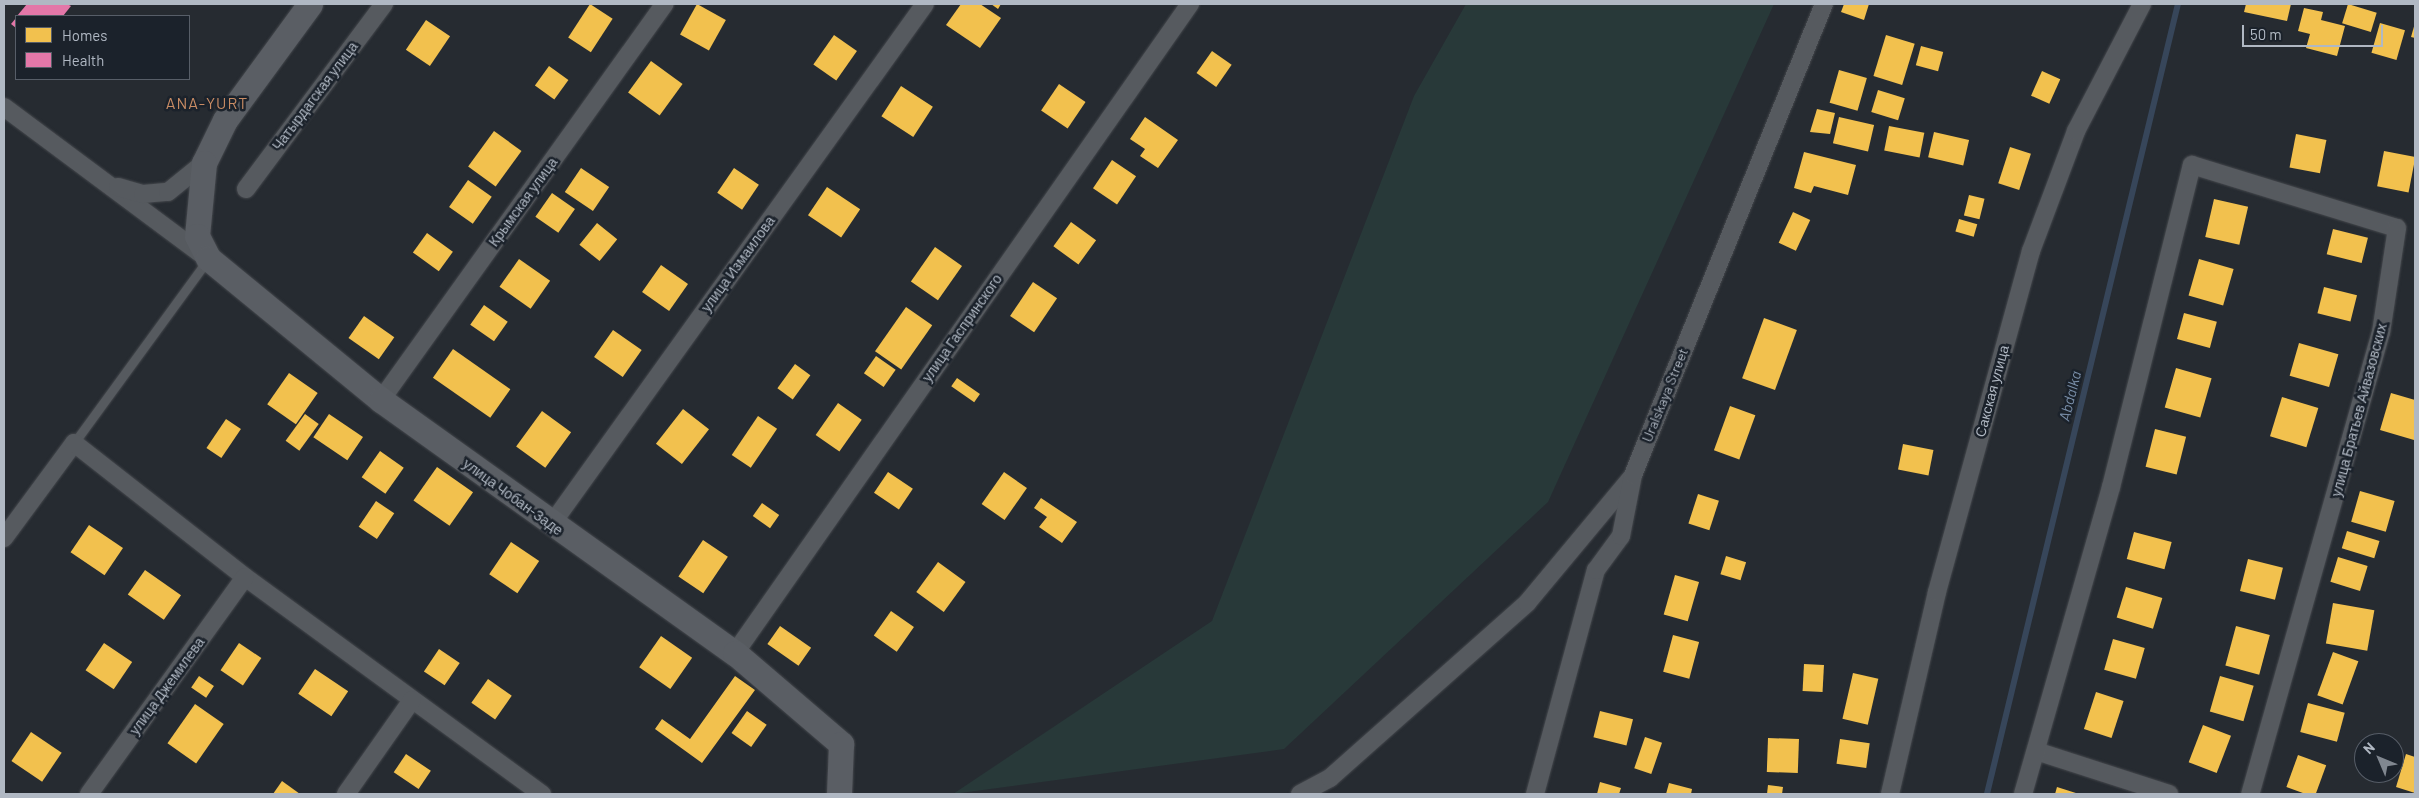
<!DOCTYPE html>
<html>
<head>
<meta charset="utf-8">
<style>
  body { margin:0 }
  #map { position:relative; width:2419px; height:798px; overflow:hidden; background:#262b31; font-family:Barlow,sans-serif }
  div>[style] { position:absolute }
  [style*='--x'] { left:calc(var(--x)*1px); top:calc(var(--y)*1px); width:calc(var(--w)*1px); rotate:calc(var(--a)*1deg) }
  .green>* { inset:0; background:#283939 }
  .homes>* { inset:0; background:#f2c14e; transform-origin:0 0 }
  .health>* { inset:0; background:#e377a8 }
  .stream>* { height:5.5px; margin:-2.75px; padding:0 2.75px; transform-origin:2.75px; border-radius:2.75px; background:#37465a }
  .roads { filter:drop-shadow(0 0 1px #44474c) drop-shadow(0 0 1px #44474c) }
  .service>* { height:9px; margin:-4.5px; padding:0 4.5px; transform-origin:4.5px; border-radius:4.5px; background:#565a5f }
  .minor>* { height:18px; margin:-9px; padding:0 9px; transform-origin:9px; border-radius:9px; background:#565a5f }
  .secondary>* { height:25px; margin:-12.5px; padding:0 12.5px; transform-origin:12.5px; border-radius:12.5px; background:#5a5e64 }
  span { translate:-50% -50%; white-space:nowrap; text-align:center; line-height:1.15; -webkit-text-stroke:5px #1b222b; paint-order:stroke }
  .street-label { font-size:14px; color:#b0b8c3 }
  .water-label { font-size:15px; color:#7a8fa9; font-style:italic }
  .quarter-label { font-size:16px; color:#c98c64; letter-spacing:1px }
  .frame { position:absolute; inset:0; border:5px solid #b0b8c3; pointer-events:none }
  .legend { position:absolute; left:15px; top:15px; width:175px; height:65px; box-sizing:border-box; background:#1b222b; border:1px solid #575e68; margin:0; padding:6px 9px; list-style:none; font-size:15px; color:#b0b8c3 }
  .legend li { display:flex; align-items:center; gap:10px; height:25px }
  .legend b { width:25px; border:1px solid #575e68 }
  .north { position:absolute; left:2354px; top:733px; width:50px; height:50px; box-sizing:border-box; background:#1b222b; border:1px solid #575e68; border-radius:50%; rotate:315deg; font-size:14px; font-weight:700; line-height:20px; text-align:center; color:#b0b8c3 }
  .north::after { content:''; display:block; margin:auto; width:18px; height:22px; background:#808790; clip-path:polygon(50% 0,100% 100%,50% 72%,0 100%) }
  .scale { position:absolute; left:2242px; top:25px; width:141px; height:22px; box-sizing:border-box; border:2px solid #b0b8c3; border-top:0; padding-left:6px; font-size:15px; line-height:18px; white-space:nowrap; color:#b0b8c3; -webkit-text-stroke:4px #1b222b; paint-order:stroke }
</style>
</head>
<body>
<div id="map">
  <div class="green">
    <div style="clip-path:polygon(1466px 4px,1774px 4px,1548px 502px,1284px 749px,953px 794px,1212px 621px,1414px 96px)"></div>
  </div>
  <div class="homes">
    <div style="left:590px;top:4px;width:27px;height:40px;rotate:33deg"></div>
    <div style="left:697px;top:4px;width:33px;height:35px;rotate:29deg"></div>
    <div style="clip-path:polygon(961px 4px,980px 4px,1001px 18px,980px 48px,946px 25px)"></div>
    <div style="clip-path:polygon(991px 4px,1001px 4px,998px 9px)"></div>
    <div style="clip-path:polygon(1844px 4px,1869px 4px,1864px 20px,1841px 12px)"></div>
    <div style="clip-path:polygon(2246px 4px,2291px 4px,2287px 21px,2244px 12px)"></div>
    <div style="left:2348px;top:4px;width:30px;height:20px;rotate:17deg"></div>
    <div style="clip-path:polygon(2304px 8px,2323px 12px,2321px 20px,2345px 26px,2337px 56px,2306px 48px,2310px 34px,2298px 31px)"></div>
    <div style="left:426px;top:20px;width:29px;height:36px;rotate:34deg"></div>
    <div style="left:2380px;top:23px;width:26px;height:31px;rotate:16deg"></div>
    <div style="clip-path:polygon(2415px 23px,2415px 38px,2411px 37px)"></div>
    <div style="left:834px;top:35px;width:28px;height:36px;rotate:35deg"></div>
    <div style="left:1886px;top:35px;width:30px;height:43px;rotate:17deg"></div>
    <div style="left:1921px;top:46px;width:23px;height:20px;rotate:15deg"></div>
    <div style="left:1212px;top:51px;width:24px;height:27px;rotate:35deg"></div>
    <div style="left:651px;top:61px;width:39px;height:39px;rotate:36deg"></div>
    <div style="left:549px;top:66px;width:24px;height:24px;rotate:36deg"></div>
    <div style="left:1839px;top:70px;width:29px;height:34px;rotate:16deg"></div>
    <div style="left:2042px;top:71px;width:20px;height:27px;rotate:24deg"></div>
    <div style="left:1059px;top:84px;width:32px;height:32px;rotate:34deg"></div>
    <div style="left:901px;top:86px;width:38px;height:36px;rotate:33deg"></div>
    <div style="left:1878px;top:90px;width:28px;height:23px;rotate:17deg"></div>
    <div style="clip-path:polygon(1817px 109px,1835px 113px,1830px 134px,1810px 132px)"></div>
    <div style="clip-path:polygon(1145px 117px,1178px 140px,1158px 168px,1140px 156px,1145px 149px,1130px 139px)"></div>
    <div style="left:1839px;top:117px;width:36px;height:27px;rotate:13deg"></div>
    <div style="left:1889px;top:126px;width:36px;height:25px;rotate:11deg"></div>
    <div style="left:494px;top:131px;width:34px;height:44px;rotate:36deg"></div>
    <div style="left:1934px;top:132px;width:36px;height:26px;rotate:13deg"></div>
    <div style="left:2296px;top:134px;width:31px;height:34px;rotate:11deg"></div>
    <div style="left:2010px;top:147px;width:22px;height:38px;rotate:18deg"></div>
    <div style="left:2384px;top:151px;width:32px;height:36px;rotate:11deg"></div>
    <div style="clip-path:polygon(1804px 152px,1856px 165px,1848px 195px,1814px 186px,1811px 193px,1794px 188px)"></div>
    <div style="left:1112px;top:160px;width:29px;height:34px;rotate:34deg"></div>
    <div style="left:581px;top:168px;width:34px;height:29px;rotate:34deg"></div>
    <div style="left:734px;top:168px;width:30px;height:30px;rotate:34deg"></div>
    <div style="left:468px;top:180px;width:29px;height:33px;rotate:35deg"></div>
    <div style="left:827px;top:187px;width:40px;height:34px;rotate:34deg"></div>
    <div style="left:552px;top:193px;width:28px;height:29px;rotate:35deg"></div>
    <div style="left:1969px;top:195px;width:16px;height:21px;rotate:14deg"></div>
    <div style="left:2214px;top:199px;width:35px;height:39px;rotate:13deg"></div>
    <div style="left:1793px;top:212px;width:19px;height:34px;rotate:25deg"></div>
    <div style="left:1959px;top:219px;width:19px;height:13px;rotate:16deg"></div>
    <div style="left:1071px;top:222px;width:31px;height:30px;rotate:36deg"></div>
    <div style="left:597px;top:223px;width:26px;height:28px;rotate:39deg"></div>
    <div style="left:2333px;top:229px;width:36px;height:26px;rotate:14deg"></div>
    <div style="left:427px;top:233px;width:32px;height:24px;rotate:36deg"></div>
    <div style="left:935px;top:247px;width:33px;height:42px;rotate:35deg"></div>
    <div style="left:519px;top:259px;width:38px;height:34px;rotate:35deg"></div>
    <div style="left:2199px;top:259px;width:36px;height:38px;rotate:16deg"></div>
    <div style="left:661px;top:265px;width:33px;height:33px;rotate:35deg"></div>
    <div style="left:1033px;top:282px;width:29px;height:41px;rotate:34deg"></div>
    <div style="left:2324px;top:287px;width:34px;height:27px;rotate:14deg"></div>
    <div style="left:484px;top:305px;width:29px;height:24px;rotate:35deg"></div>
    <div style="left:906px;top:307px;width:32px;height:54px;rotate:35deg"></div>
    <div style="left:2184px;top:313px;width:34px;height:27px;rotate:15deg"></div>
    <div style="left:364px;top:316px;width:37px;height:27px;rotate:35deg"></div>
    <div style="left:1764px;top:318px;width:35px;height:64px;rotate:20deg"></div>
    <div style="left:613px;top:330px;width:35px;height:33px;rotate:35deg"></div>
    <div style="left:2299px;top:343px;width:41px;height:34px;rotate:16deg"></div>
    <div style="left:453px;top:349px;width:70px;height:35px;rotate:35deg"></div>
    <div style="left:876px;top:356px;width:24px;height:21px;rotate:35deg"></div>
    <div style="left:795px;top:364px;width:19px;height:30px;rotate:36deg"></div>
    <div style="left:2176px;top:368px;width:37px;height:41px;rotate:16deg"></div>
    <div style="left:289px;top:373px;width:35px;height:38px;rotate:35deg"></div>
    <div style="left:957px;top:378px;width:28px;height:10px;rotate:35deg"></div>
    <div style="clip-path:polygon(2391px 393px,2415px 400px,2414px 440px,2380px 430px)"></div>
    <div style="left:2282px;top:397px;width:38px;height:41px;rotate:17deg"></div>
    <div style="left:838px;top:403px;width:29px;height:39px;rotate:35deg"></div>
    <div style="left:1730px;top:406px;width:27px;height:47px;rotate:20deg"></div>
    <div style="left:683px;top:409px;width:33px;height:44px;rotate:38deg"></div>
    <div style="left:542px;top:411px;width:36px;height:44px;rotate:36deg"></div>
    <div style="left:305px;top:414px;width:17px;height:33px;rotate:36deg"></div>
    <div style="left:329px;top:414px;width:41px;height:28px;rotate:34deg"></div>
    <div style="left:758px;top:416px;width:23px;height:47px;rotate:34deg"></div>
    <div style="left:226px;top:419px;width:18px;height:35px;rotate:34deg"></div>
    <div style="left:2155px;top:429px;width:32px;height:39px;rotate:14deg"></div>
    <div style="left:1903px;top:444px;width:31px;height:26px;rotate:11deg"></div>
    <div style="left:380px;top:451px;width:29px;height:32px;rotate:35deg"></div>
    <div style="left:437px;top:467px;width:44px;height:41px;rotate:35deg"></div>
    <div style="left:888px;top:472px;width:30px;height:25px;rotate:34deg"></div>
    <div style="left:1004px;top:472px;width:28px;height:39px;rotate:35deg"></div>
    <div style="left:2360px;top:491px;width:36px;height:32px;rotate:16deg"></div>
    <div style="left:1698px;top:494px;width:22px;height:31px;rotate:18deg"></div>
    <div style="clip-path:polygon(1041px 498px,1077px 522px,1062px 543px,1039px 527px,1047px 517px,1034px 508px)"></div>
    <div style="left:376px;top:501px;width:22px;height:31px;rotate:34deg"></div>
    <div style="left:762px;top:503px;width:21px;height:16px;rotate:35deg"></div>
    <div style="left:89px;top:525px;width:41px;height:33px;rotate:34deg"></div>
    <div style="left:2347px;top:531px;width:34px;height:18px;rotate:17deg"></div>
    <div style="left:2134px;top:532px;width:39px;height:28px;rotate:15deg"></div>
    <div style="left:703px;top:540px;width:30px;height:44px;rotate:34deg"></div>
    <div style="left:511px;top:542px;width:34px;height:39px;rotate:34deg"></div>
    <div style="left:1726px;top:556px;width:21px;height:19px;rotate:17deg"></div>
    <div style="left:2338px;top:557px;width:31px;height:26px;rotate:17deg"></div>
    <div style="left:2248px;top:559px;width:36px;height:33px;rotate:14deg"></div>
    <div style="left:938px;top:562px;width:34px;height:37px;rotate:36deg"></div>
    <div style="left:145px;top:570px;width:44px;height:30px;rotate:35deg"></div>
    <div style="left:1675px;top:575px;width:25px;height:41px;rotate:16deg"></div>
    <div style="left:2126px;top:587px;width:38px;height:32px;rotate:17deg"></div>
    <div style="left:2333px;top:603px;width:42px;height:41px;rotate:10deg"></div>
    <div style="left:891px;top:611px;width:28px;height:30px;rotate:35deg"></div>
    <div style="left:780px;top:626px;width:38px;height:22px;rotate:35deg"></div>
    <div style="left:2236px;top:626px;width:35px;height:41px;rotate:15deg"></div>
    <div style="left:1673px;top:635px;width:27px;height:38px;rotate:15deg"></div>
    <div style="left:661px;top:636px;width:38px;height:38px;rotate:35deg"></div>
    <div style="left:2113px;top:639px;width:33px;height:32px;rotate:16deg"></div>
    <div style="left:104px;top:643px;width:34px;height:33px;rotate:34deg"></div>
    <div style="left:239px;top:643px;width:27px;height:33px;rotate:34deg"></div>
    <div style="left:439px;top:649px;width:25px;height:27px;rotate:34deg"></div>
    <div style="left:2333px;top:652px;width:27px;height:46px;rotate:20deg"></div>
    <div style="left:1804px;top:664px;width:20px;height:27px;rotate:3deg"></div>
    <div style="left:315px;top:669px;width:40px;height:30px;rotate:34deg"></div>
    <div style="left:1853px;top:673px;width:26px;height:47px;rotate:13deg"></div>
    <div style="left:199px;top:676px;width:18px;height:14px;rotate:34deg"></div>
    <div style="clip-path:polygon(735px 676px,755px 690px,702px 763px,655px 729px,662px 719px,690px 739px)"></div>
    <div style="left:2220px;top:676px;width:35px;height:37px;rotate:16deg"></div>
    <div style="left:488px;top:679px;width:29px;height:29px;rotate:35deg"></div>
    <div style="left:2096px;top:692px;width:29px;height:39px;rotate:18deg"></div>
    <div style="left:2308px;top:703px;width:38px;height:30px;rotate:15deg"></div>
    <div style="left:195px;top:704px;width:35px;height:48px;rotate:35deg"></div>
    <div style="left:747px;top:711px;width:24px;height:27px;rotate:35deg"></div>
    <div style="left:1600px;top:711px;width:34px;height:27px;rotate:14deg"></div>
    <div style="left:2203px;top:725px;width:30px;height:40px;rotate:21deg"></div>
    <div style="left:31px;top:732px;width:37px;height:35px;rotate:34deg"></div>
    <div style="left:1645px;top:737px;width:18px;height:33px;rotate:19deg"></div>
    <div style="left:1768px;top:738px;width:31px;height:34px;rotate:2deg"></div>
    <div style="left:1840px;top:739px;width:30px;height:25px;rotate:8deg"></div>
    <div style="left:406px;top:754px;width:30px;height:22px;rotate:34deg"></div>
    <div style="clip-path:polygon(2406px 754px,2415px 757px,2415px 793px,2396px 787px)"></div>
    <div style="left:2298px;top:755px;width:30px;height:34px;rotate:20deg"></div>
    <div style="clip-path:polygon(282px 781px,300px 794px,273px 794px)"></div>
    <div style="clip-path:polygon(1600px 782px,1621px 788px,1619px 794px,1597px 794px)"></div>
    <div style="clip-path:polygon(1669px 783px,1692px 789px,1691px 794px,1666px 794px)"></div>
    <div style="clip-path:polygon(1768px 785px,1783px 787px,1782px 794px,1767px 794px)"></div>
    <div style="clip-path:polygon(2057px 787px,2079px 794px,2055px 794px)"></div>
  </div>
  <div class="health">
    <div style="clip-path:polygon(27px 4px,67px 4px,71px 6px,63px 16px,17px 16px)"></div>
    <div style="clip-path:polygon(16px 18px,16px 28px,11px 24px)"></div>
  </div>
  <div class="stream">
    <div style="--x:1987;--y:794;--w:813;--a:-76.41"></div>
  </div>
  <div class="roads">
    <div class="service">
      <div style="--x:74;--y:443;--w:228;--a:-53.9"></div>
    </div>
    <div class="minor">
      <div style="--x:4;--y:107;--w:249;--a:36.7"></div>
      <div style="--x:118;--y:187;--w:26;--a:16"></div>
      <div style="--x:143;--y:194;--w:25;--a:-5"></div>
      <div style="--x:168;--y:192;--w:46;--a:-38.9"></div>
      <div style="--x:246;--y:189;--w:231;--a:-53.3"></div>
      <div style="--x:381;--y:400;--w:487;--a:-54.4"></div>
      <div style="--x:551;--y:525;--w:641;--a:-54.33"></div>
      <div style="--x:4;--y:538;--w:118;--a:-53.6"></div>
      <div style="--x:74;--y:443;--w:217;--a:38.1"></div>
      <div style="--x:245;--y:577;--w:368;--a:36.2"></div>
      <div style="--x:735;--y:653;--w:793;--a:-54.97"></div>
      <div style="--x:2036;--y:751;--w:140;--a:17.9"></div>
      <div style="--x:89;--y:794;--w:267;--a:-54.3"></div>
      <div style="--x:346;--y:794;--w:115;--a:-54.9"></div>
      <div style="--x:1300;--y:794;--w:34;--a:-28"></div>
      <div style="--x:1330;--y:778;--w:264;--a:-41.6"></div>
      <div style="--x:1527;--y:603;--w:163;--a:-50.2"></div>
      <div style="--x:1535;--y:794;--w:232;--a:-74.8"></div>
      <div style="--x:1596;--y:570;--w:42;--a:-53.7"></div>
      <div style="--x:1621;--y:536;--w:62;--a:-78.9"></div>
      <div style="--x:1633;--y:475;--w:508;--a:-67.93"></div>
      <div style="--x:1890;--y:794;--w:207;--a:-76.9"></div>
      <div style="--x:1937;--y:592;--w:354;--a:-74.6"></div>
      <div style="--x:2031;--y:251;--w:128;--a:-69.4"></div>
      <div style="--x:2076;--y:131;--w:143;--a:-62.5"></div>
      <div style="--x:2023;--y:794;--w:319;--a:-74"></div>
      <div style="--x:2111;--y:487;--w:332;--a:-75.9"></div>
      <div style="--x:2192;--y:165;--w:214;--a:17.1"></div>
      <div style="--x:2397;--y:228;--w:105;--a:98.7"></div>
      <div style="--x:2381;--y:332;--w:480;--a:105.8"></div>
    </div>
    <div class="secondary">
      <div style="--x:310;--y:4;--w:144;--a:126.2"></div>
      <div style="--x:225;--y:120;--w:48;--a:116"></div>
      <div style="--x:204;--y:163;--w:73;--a:95.5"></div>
      <div style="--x:197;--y:236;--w:25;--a:63"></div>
      <div style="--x:208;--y:258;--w:224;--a:39.4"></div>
      <div style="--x:381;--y:400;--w:435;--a:35.6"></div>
      <div style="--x:735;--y:653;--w:140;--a:40.6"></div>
      <div style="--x:841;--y:744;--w:50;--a:92.3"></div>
    </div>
  </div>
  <div class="street-label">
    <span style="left:315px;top:96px;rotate:-53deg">Чатырдагская улица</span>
    <span style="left:523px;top:202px;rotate:-54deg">Крымская улица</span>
    <span style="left:738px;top:264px;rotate:-54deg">улица Измаилова</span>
    <span style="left:962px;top:328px;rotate:-55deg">улица Гаспринского</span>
    <span style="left:1992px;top:391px;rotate:-75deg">Сакская улица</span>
    <span style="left:1665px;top:395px;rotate:-68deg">Uralskaya Street</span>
    <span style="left:2359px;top:410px;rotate:-75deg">улица Братьев Айвазовских</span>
    <span style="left:513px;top:497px;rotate:36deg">улица Чобан-Заде</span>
    <span style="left:167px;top:686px;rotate:-54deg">улица Джемилева</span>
  </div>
  <div class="water-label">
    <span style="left:2070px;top:396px;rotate:-76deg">Abdalka</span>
  </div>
  <div class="quarter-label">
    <span style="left:207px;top:103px">ANA-YURT</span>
  </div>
  <div class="frame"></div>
  <ul class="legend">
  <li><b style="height:14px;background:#f2c14e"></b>Homes</li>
  <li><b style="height:14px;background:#e377a8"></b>Health</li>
  </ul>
  <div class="north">N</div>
  <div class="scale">50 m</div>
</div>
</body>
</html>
